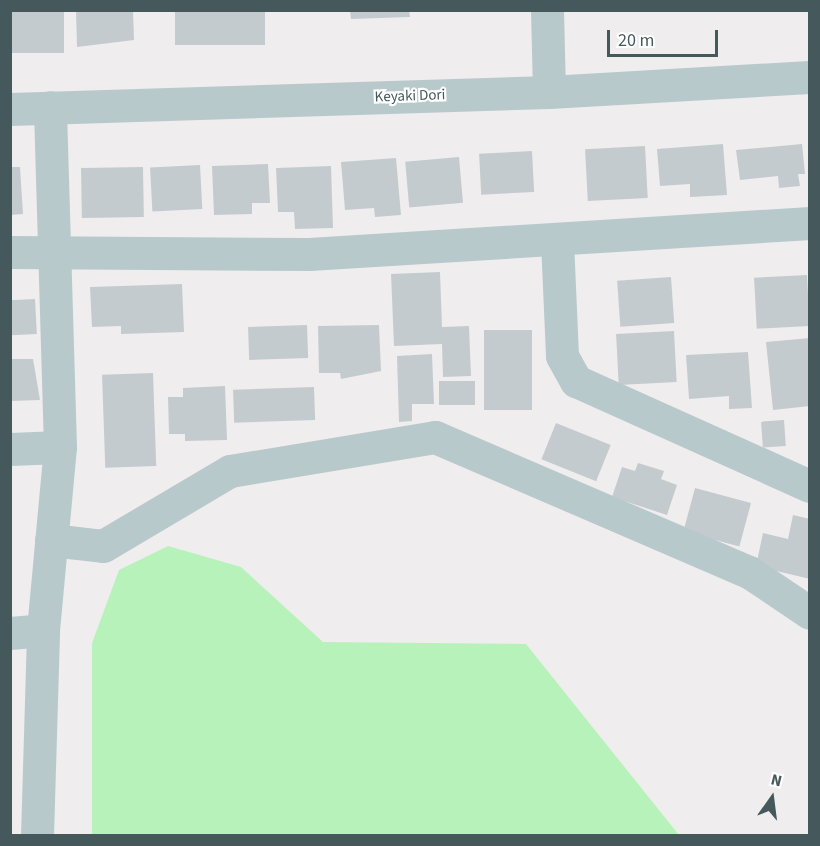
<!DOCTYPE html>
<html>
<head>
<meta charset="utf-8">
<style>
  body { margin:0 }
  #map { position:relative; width:820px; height:846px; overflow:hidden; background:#f0edee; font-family:"Source Sans 3",sans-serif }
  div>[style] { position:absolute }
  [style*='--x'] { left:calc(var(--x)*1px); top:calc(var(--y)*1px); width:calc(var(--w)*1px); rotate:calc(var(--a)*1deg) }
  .green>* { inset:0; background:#b8f2bb }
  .building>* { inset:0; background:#c4cbce; transform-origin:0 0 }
  .minor>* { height:33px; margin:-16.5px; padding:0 16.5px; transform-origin:16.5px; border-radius:16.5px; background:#b8c9cc }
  span { translate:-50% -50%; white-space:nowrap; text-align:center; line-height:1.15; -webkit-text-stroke:4.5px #fff; paint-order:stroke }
  .street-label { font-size:15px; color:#45595c }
  .frame { position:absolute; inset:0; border:12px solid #45595c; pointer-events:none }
  .north { position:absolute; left:742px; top:768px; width:60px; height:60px; -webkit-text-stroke:4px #fff; paint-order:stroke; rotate:14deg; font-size:16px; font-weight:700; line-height:24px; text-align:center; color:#45595c }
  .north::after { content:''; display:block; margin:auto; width:21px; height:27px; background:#45595c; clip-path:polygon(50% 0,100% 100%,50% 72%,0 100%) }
  .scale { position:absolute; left:607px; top:30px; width:111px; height:27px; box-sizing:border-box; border:3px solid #45595c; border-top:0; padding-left:8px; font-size:18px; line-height:21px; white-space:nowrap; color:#45595c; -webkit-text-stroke:4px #fff; paint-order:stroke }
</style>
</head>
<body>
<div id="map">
  <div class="green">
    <div style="clip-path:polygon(168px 546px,241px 567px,323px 642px,526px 644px,679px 835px,92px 835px,92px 643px,119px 570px)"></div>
  </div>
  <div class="building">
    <div style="left:10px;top:10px;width:54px;height:43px"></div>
    <div style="clip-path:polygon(76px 10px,133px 10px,134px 40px,77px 47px)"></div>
    <div style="left:175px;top:10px;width:90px;height:35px"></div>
    <div style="clip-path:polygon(350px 10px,409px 10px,410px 17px,351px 19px)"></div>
    <div style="clip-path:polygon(723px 144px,727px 195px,690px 197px,690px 184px,660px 186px,657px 149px)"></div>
    <div style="clip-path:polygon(802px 144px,805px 174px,798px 174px,800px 186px,779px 188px,778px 176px,740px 180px,736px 150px)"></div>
    <div style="left:645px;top:146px;width:52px;height:60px;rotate:87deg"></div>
    <div style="left:532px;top:151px;width:41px;height:53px;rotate:87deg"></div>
    <div style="left:459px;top:157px;width:46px;height:54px;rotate:85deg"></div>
    <div style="clip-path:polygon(396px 158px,401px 215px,375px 217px,374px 208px,345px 210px,341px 162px)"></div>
    <div style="clip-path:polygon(268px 164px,270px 203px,252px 203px,252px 214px,214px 215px,212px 166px)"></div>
    <div style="left:200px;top:165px;width:44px;height:50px;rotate:87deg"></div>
    <div style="clip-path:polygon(331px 166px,333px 228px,295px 229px,294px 212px,278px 212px,276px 168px)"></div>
    <div style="clip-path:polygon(10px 167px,20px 167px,23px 214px,10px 215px)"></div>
    <div style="left:143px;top:167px;width:50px;height:62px;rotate:89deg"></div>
    <div style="clip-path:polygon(440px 272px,442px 327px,469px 326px,471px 376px,443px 377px,442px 344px,394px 346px,391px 274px)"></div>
    <div style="left:807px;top:275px;width:51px;height:53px;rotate:87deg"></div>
    <div style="left:671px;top:277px;width:46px;height:54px;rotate:86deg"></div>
    <div style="clip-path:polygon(182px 284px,184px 332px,121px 334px,121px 326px,92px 327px,90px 287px)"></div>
    <div style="left:35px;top:299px;width:35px;height:25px;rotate:87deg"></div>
    <div style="left:307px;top:325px;width:33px;height:59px;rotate:88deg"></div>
    <div style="clip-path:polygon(379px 325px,381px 371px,341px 379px,340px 373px,319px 373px,318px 326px)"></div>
    <div style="left:484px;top:330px;width:48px;height:80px"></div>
    <div style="left:674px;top:331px;width:51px;height:58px;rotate:87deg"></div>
    <div style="clip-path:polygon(810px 338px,810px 406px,773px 410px,766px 342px)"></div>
    <div style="clip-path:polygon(748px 352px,752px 408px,729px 409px,729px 396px,689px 399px,686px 355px)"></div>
    <div style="clip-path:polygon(432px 354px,434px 404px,412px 404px,412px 421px,399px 422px,397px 356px)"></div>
    <div style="clip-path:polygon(12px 359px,33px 359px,40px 400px,10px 401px)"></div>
    <div style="left:153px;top:373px;width:93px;height:51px;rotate:88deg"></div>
    <div style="left:439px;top:381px;width:36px;height:24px"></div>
    <div style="clip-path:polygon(225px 386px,227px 440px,185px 441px,185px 434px,169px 434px,168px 397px,183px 397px,183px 388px)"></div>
    <div style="left:314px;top:387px;width:33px;height:81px;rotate:88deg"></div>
    <div style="left:784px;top:420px;width:26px;height:23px;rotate:86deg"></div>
    <div style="left:556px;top:423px;width:59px;height:39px;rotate:22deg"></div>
    <div style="clip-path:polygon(638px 463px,664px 471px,661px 479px,677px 485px,667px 515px,612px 497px,622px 467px,635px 471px)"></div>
    <div style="left:695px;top:488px;width:58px;height:45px;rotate:15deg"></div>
    <div style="clip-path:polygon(793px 515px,810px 519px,810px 579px,756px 566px,763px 533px,788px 539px)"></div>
  </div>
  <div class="minor">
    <div style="--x:547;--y:10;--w:82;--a:88.6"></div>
    <div style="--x:10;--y:109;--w:539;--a:-1.81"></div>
    <div style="--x:549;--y:92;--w:261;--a:-3.3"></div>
    <div style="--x:557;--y:241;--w:115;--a:87.5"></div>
    <div style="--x:562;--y:356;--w:29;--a:61"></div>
    <div style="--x:576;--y:381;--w:256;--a:24.2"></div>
    <div style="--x:10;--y:252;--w:299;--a:0.4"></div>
    <div style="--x:309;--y:254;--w:502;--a:-3.54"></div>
    <div style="--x:10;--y:449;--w:50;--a:-2.3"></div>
    <div style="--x:51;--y:540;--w:52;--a:6.6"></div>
    <div style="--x:103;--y:546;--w:147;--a:-30.6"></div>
    <div style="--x:230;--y:471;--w:208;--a:-9.4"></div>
    <div style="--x:435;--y:437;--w:342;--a:23.3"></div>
    <div style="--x:749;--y:572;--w:73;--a:33.9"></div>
    <div style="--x:10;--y:633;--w:33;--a:-5"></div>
    <div style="--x:37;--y:836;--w:206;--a:-88.3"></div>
    <div style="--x:43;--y:630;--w:184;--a:-84.7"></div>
    <div style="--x:60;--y:447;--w:340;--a:-91.7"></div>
  </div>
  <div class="street-label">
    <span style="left:410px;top:96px;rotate:-2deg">Keyaki Dori</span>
  </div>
  <div class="frame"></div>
  <div class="north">N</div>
  <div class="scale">20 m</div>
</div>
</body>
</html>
